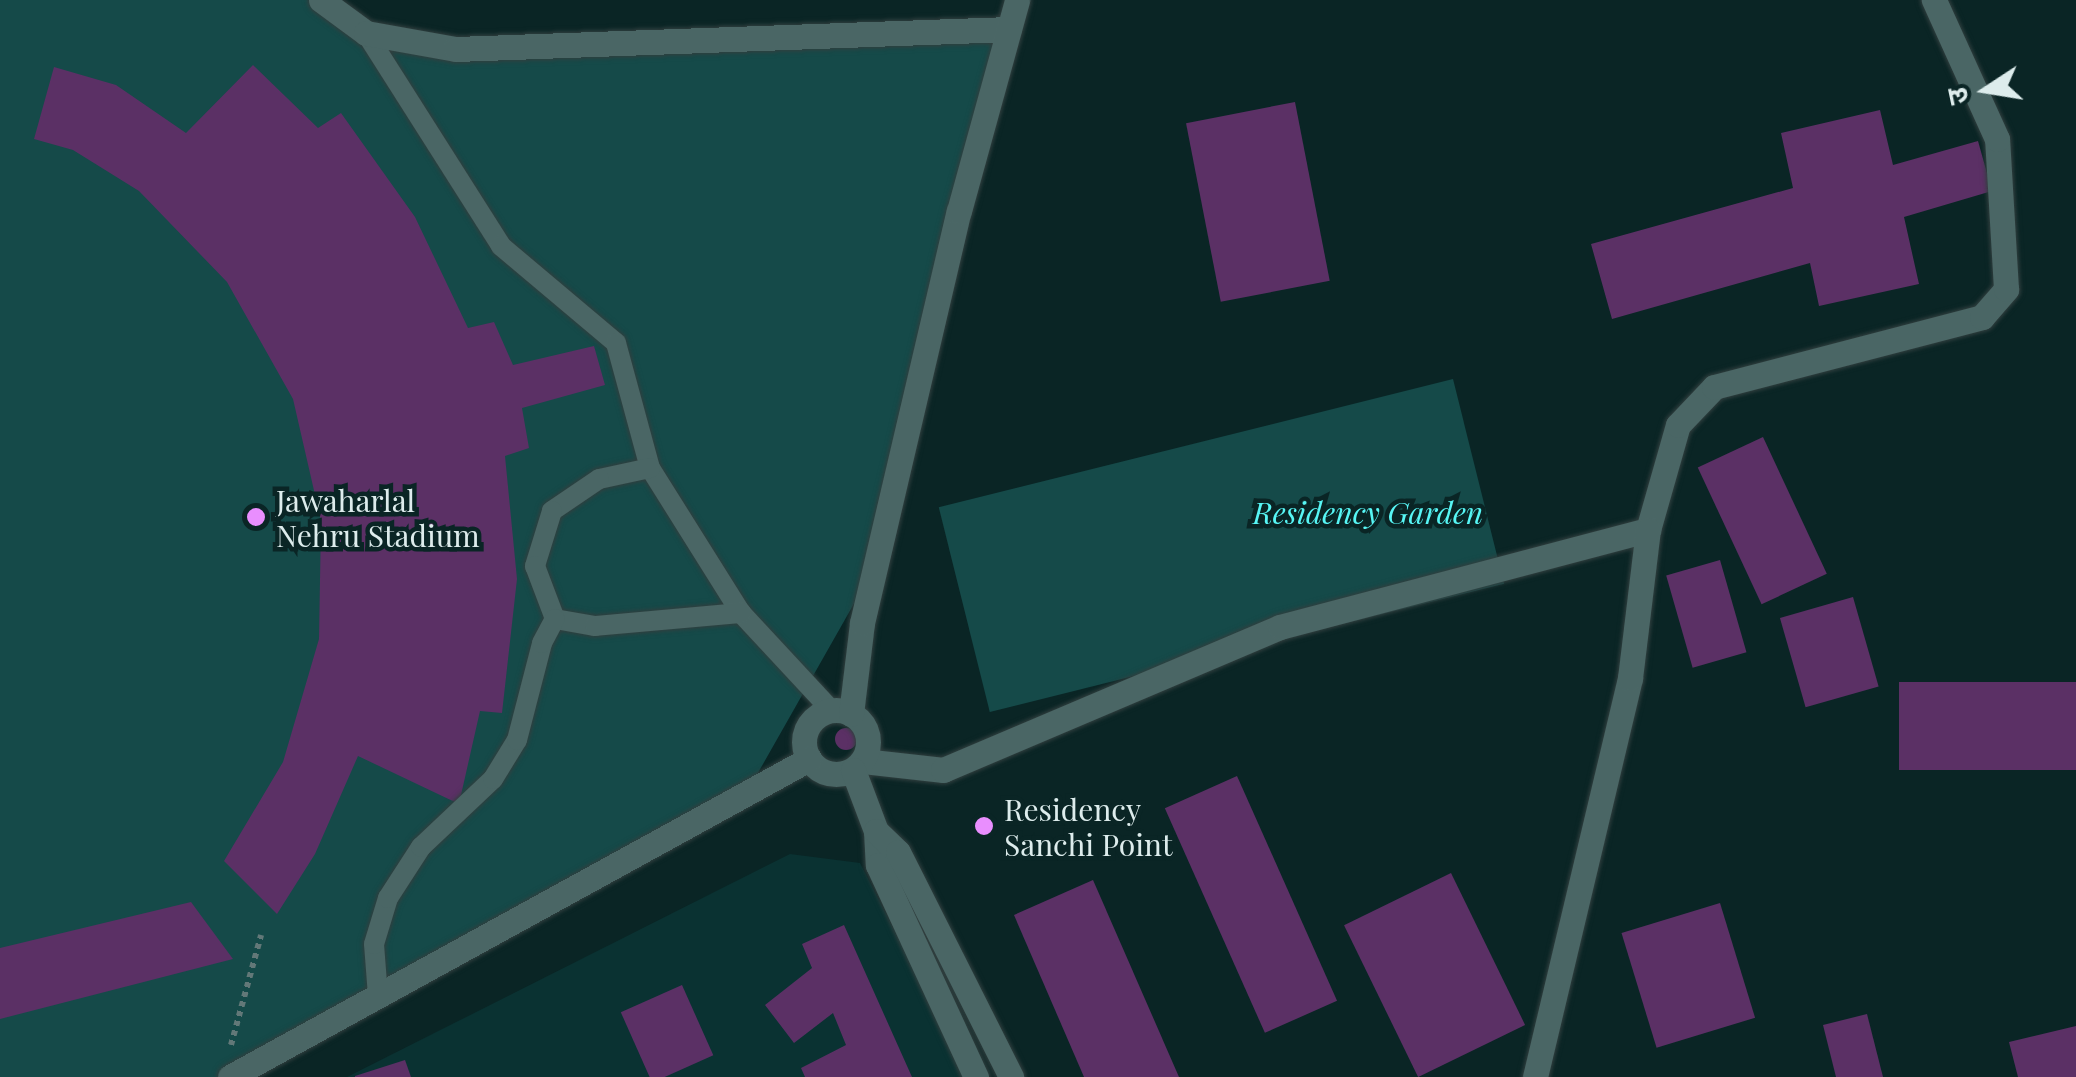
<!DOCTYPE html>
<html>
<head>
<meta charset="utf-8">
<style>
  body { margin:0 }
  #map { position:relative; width:2076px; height:1077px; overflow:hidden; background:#0a2525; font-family:"Playfair Display","Noto Sans Devanagari",serif }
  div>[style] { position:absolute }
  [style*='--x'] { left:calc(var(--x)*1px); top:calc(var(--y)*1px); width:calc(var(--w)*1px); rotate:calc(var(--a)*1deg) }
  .built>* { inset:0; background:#0a3232 }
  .green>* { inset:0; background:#154a49; transform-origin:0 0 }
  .building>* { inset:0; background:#5b3065; transform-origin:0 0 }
  .round { border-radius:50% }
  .path>* { height:6px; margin-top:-3px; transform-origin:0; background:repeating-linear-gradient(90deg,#627878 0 5px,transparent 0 10px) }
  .roads { filter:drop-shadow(0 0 2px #313f3f) drop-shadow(0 0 2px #313f3f) }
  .lane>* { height:20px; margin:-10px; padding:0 10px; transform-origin:10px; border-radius:10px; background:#4a6665 }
  .street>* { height:25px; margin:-12.5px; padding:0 12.5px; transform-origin:12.5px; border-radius:12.5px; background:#4a6665 }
  .secondary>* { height:25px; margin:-12.5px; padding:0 12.5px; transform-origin:12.5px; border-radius:12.5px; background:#4a6665 }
  .secondary>.ring { margin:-12.5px; padding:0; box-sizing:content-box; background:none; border:25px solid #4a6665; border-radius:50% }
  .dots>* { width:28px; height:28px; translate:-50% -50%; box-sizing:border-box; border:5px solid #0a2525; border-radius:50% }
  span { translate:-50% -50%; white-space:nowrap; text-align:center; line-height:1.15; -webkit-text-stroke:9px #0a2525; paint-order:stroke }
  .poi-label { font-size:30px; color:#ddecec }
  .left { translate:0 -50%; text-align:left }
  .park-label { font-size:30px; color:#57f6f5; font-style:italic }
  .north { position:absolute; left:1936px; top:40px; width:100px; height:100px; -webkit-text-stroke:8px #0a2525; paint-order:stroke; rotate:258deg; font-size:28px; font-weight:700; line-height:40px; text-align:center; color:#ddecec }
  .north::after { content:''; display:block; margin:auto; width:35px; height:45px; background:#ddecec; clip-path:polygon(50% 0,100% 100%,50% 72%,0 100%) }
</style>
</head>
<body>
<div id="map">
  <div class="built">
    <div style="clip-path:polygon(790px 854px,860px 863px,969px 1077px,347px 1077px)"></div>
  </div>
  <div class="green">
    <div style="clip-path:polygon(0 0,321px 0,366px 33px,456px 49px,1009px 29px,864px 586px,746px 794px,230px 1077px,0 1077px)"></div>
    <div style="left:1453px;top:379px;width:211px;height:530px;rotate:76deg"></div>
  </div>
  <div class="building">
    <div style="clip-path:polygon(253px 65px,318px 128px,341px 113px,415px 217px,468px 328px,494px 322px,513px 365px,594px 346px,605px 385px,522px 408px,529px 448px,505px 456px,517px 579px,502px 713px,480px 711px,459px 804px,358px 756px,315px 854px,277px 914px,224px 861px,283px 762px,319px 639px,321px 521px,293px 399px,227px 282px,139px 191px,73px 150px,34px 139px,54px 67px,116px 85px,186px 133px)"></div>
    <div style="left:1295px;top:102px;width:182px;height:111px;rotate:79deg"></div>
    <div style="clip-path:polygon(1880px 110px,1893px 165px,1978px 141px,1992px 191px,1904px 217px,1919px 284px,1819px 306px,1810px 263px,1612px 319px,1591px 244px,1793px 188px,1781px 133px)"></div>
    <div style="left:1763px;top:437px;width:151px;height:72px;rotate:65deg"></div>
    <div style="left:1720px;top:560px;width:96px;height:56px;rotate:74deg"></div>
    <div style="left:1853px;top:597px;width:93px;height:76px;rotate:74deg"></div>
    <div style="left:2076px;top:682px;width:88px;height:177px;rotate:90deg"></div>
    <div class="round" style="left:835px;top:728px;width:22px;height:22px"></div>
    <div style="left:1237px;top:776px;width:246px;height:79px;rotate:66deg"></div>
    <div style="left:1451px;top:873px;width:169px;height:119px;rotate:64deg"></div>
    <div style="clip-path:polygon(1093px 880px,1179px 1077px,1084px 1077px,1014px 915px)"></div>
    <div style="clip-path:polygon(191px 902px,233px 959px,0 1019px,0 948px)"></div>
    <div style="left:1720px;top:903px;width:120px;height:103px;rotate:73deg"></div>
    <div style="clip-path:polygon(844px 925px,912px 1077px,805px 1077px,801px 1068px,846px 1045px,833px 1013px,794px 1043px,765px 1005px,812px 968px,802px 944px)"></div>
    <div style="left:682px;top:985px;width:77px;height:67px;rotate:66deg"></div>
    <div style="clip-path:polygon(1867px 1014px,1883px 1077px,1836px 1077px,1823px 1025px)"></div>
    <div style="clip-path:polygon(2076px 1026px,2076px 1077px,2018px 1077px,2009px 1042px)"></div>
    <div style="clip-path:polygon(405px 1060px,411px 1077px,355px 1077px,355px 1076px)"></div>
  </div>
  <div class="path">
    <div style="--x:231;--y:1045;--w:114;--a:-74.7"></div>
  </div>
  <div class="roads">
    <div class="lane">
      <div style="--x:366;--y:33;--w:252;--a:57.6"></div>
      <div style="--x:501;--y:246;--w:150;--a:40.1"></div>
      <div style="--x:616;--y:343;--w:130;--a:74.8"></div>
      <div style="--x:650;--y:468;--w:171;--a:57.9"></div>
      <div style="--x:741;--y:613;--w:132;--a:47.1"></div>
      <div style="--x:650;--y:468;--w:52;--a:167.8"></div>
      <div style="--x:599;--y:479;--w:57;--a:145.8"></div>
      <div style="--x:552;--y:511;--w:58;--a:107.2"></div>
      <div style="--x:535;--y:566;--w:57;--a:69.3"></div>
      <div style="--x:555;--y:619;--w:41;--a:9.9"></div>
      <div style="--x:595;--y:626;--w:147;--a:-5.1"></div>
      <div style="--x:378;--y:996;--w:52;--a:-94.4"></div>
      <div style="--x:374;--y:944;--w:48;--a:-73.1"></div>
      <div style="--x:388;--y:898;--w:61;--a:-57.1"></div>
      <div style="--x:421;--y:847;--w:99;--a:-43.4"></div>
      <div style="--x:493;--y:779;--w:46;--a:-58.4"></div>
      <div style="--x:517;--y:740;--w:100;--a:-75.5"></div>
      <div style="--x:542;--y:643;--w:27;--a:-62"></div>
    </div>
    <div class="street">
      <div style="--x:863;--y:761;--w:81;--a:6.4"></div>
      <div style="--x:943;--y:770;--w:366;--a:-23"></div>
      <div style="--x:1280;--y:627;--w:381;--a:-14.8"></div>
      <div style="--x:1648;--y:530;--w:109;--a:-74.1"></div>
      <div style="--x:1678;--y:425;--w:52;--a:-46.5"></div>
      <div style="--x:1714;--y:387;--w:277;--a:-14.6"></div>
      <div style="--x:1982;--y:317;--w:37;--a:-49"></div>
      <div style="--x:2006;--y:289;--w:150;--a:-93.4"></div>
      <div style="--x:1997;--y:139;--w:153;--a:-114.4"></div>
      <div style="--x:1535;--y:1077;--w:410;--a:-76.6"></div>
      <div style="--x:1630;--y:678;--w:149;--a:-83.1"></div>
    </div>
    <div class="secondary">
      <div style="--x:321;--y:0;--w:56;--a:36.3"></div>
      <div style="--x:366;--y:33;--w:91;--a:10.1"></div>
      <div style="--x:456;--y:49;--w:553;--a:-2.07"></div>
      <div class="ring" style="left:804px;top:710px;width:39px;height:39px"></div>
      <div style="--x:851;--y:714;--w:92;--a:-83.1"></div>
      <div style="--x:862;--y:623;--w:423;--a:-76.8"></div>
      <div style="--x:959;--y:211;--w:219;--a:-74.6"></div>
      <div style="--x:853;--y:770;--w:65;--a:69.3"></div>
      <div style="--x:876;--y:831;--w:34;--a:87"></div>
      <div style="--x:878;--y:865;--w:234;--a:65.2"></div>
      <div style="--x:876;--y:831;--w:30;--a:44"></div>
      <div style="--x:898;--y:852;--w:252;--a:63.3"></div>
      <div style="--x:230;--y:1077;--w:661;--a:-28.78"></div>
    </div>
  </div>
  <div class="dots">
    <div style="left:256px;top:517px;background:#e98efe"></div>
    <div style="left:984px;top:826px;background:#e98efe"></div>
  </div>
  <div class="poi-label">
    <span class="left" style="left:276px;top:517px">Jawaharlal<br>Nehru Stadium</span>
    <span class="left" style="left:1004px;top:826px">Residency<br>Sanchi Point</span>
  </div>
  <div class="park-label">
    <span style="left:1368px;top:512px">Residency Garden</span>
  </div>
  <div class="north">उ</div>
</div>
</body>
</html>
